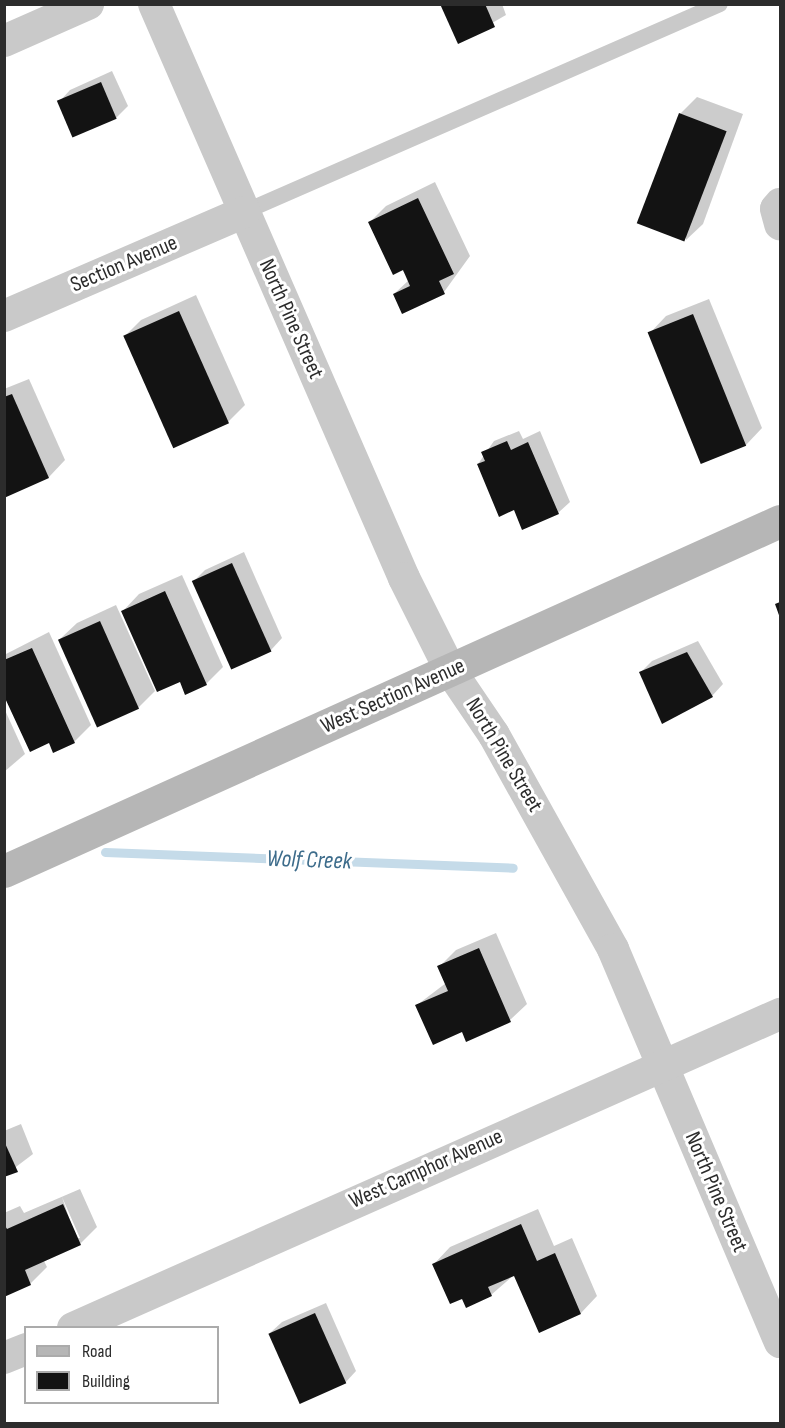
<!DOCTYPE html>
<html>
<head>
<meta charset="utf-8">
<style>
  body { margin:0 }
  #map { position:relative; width:785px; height:1428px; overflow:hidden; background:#fff; font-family:"Sofia Sans Condensed",sans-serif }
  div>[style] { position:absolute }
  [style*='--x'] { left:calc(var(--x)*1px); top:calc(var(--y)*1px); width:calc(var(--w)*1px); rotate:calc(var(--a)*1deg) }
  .shadow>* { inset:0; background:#0003 }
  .stream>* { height:9px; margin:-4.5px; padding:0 4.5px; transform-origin:4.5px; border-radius:4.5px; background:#c5dbe9 }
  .building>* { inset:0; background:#131313; transform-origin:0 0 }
  .lane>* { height:16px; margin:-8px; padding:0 8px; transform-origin:8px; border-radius:8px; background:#c9c9c9 }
  .street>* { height:32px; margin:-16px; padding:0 16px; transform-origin:16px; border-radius:16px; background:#c9c9c9 }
  .secondary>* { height:33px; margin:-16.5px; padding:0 16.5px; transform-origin:16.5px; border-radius:16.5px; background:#b6b6b6 }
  span { translate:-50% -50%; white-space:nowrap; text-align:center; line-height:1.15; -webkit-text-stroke:6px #fff; paint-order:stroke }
  .street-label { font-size:22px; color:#2c2c2c }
  .water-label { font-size:24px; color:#3d6c8b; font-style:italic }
  .frame { position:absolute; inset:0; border:6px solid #2c2c2c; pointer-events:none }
  .legend { position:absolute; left:24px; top:1326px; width:195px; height:78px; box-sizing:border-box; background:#fff; border:2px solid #ababab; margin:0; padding:8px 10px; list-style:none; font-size:18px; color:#2c2c2c }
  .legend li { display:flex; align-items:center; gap:12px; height:30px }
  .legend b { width:30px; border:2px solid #ababab }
</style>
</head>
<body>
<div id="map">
  <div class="shadow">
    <div style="clip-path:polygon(442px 4px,502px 4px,506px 15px,459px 42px)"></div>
    <div style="clip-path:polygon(112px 71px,128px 106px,116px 118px,59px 102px,70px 90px)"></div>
    <div style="clip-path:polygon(697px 97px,743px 114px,703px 224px,686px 240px,680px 114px)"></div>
    <div style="clip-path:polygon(435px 182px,470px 256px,444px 292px,394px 294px,409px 280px,370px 222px,386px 206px)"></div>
    <div style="clip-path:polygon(196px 295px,245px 405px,228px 422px,124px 337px,141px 320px)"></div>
    <div style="clip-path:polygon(709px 299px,762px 428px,746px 445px,702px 463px,650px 333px,666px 316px)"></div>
    <div style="clip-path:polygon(29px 379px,65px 460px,49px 477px,4px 497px,4px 389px)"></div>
    <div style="clip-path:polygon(519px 431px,523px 439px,540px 431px,570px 502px,558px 513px,514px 508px,478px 464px,494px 441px)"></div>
    <div style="clip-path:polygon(244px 552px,282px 638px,271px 650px,194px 581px,205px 570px)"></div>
    <div style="clip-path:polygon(182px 575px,223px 667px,206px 684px,181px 680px,123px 611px,139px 594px)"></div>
    <div style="clip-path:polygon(116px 605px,155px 691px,138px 708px,60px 639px,77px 623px)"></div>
    <div style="clip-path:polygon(49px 632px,91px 725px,74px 742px,50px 741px,4px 692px,4px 655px)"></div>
    <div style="clip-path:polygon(698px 641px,723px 684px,712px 696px,641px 672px,652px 661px)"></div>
    <div style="clip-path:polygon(4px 708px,25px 754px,4px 772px)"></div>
    <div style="clip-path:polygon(496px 933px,527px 1004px,510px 1020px,463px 1030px,417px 1005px,446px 983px,439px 967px,456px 950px)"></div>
    <div style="clip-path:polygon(21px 1124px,33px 1154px,4px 1176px,4px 1131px)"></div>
    <div style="clip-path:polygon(evenodd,80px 1189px,97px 1227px,80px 1244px,44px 1261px,47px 1267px,30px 1284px,4px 1295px,4px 1213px,20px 1206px,24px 1213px,80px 1189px,62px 1197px,80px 1238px,76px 1238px,62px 1197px)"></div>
    <div style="clip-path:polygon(538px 1209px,554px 1246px,572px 1238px,597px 1296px,581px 1313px,515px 1274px,491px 1295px,462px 1297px,434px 1264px,450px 1247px)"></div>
    <div style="clip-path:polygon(326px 1303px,356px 1371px,345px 1383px,270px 1333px,282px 1322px)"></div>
  </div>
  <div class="stream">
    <div style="--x:105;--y:852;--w:408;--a:2.2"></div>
  </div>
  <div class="building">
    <div style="clip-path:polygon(440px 4px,485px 4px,495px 27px,458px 44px)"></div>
    <div style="left:101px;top:82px;width:40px;height:48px;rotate:67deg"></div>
    <div style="left:679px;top:113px;width:51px;height:118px;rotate:21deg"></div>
    <div style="clip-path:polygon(418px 198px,454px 274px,439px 281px,445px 294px,402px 314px,393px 294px,410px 286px,403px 270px,393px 275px,368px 222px)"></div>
    <div style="left:179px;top:311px;width:123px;height:61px;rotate:66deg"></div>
    <div style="left:693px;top:314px;width:142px;height:49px;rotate:68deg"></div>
    <div style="clip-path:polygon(12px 394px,49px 478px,4px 498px,4px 397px)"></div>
    <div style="clip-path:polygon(507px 441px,511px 450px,528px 442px,559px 514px,522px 530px,514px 510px,499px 517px,477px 464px,485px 461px,481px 452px)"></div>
    <div style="left:232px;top:563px;width:97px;height:44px;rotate:66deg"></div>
    <div style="clip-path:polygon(165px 591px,207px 685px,185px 695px,180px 682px,157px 692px,121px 611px)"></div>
    <div style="clip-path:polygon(780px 602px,780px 618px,775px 604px)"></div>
    <div style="left:100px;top:621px;width:96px;height:46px;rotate:66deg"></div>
    <div style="clip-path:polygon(32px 648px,75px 743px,53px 753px,49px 743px,30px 752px,4px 696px,4px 660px)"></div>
    <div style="clip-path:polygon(687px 652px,713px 697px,662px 724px,639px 672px)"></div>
    <div style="clip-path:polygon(479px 948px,511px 1022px,466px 1042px,462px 1032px,433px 1045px,415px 1005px,448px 991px,437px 966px)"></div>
    <div style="clip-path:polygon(4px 1141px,18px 1172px,4px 1177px)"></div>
    <div style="clip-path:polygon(63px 1204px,81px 1245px,25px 1270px,31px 1285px,4px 1297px,4px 1224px,7px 1229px)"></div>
    <div style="clip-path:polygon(521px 1224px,537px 1261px,555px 1253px,581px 1314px,539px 1333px,514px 1276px,488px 1287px,492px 1296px,466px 1308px,462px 1299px,450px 1304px,432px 1264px)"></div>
    <div style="left:315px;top:1313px;width:77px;height:51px;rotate:66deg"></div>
  </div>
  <div class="lane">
    <div style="--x:244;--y:212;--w:519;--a:-23.6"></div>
  </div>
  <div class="street">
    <div style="--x:154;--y:4;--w:626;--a:66.46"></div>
    <div style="--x:404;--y:578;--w:103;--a:63.4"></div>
    <div style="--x:450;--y:670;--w:78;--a:55.9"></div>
    <div style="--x:494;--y:735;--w:245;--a:60.9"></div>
    <div style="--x:613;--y:949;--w:427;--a:67"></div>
    <div style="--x:4;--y:41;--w:92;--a:-23.8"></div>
    <div style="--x:780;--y:204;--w:6;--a:129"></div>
    <div style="--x:776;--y:209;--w:16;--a:75"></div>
    <div style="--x:4;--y:316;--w:262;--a:-23.4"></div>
    <div style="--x:73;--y:1328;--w:774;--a:-23.95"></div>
    <div style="--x:4;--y:1358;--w:24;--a:-22"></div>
  </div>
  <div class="secondary">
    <div style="--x:4;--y:871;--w:851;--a:-24.28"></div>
  </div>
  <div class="street-label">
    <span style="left:124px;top:264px;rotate:-23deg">Section Avenue</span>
    <span style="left:291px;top:319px;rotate:66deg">North Pine Street</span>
    <span style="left:393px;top:696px;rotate:-24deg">West Section Avenue</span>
    <span style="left:504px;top:755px;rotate:59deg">North Pine Street</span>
    <span style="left:426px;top:1169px;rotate:-24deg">West Camphor Avenue</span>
    <span style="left:716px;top:1192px;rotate:67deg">North Pine Street</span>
  </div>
  <div class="water-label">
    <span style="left:309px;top:860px;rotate:2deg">Wolf Creek</span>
  </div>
  <div class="frame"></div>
  <ul class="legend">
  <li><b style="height:8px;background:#b6b6b6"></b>Road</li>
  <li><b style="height:16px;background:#131313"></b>Building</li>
  </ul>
</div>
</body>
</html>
